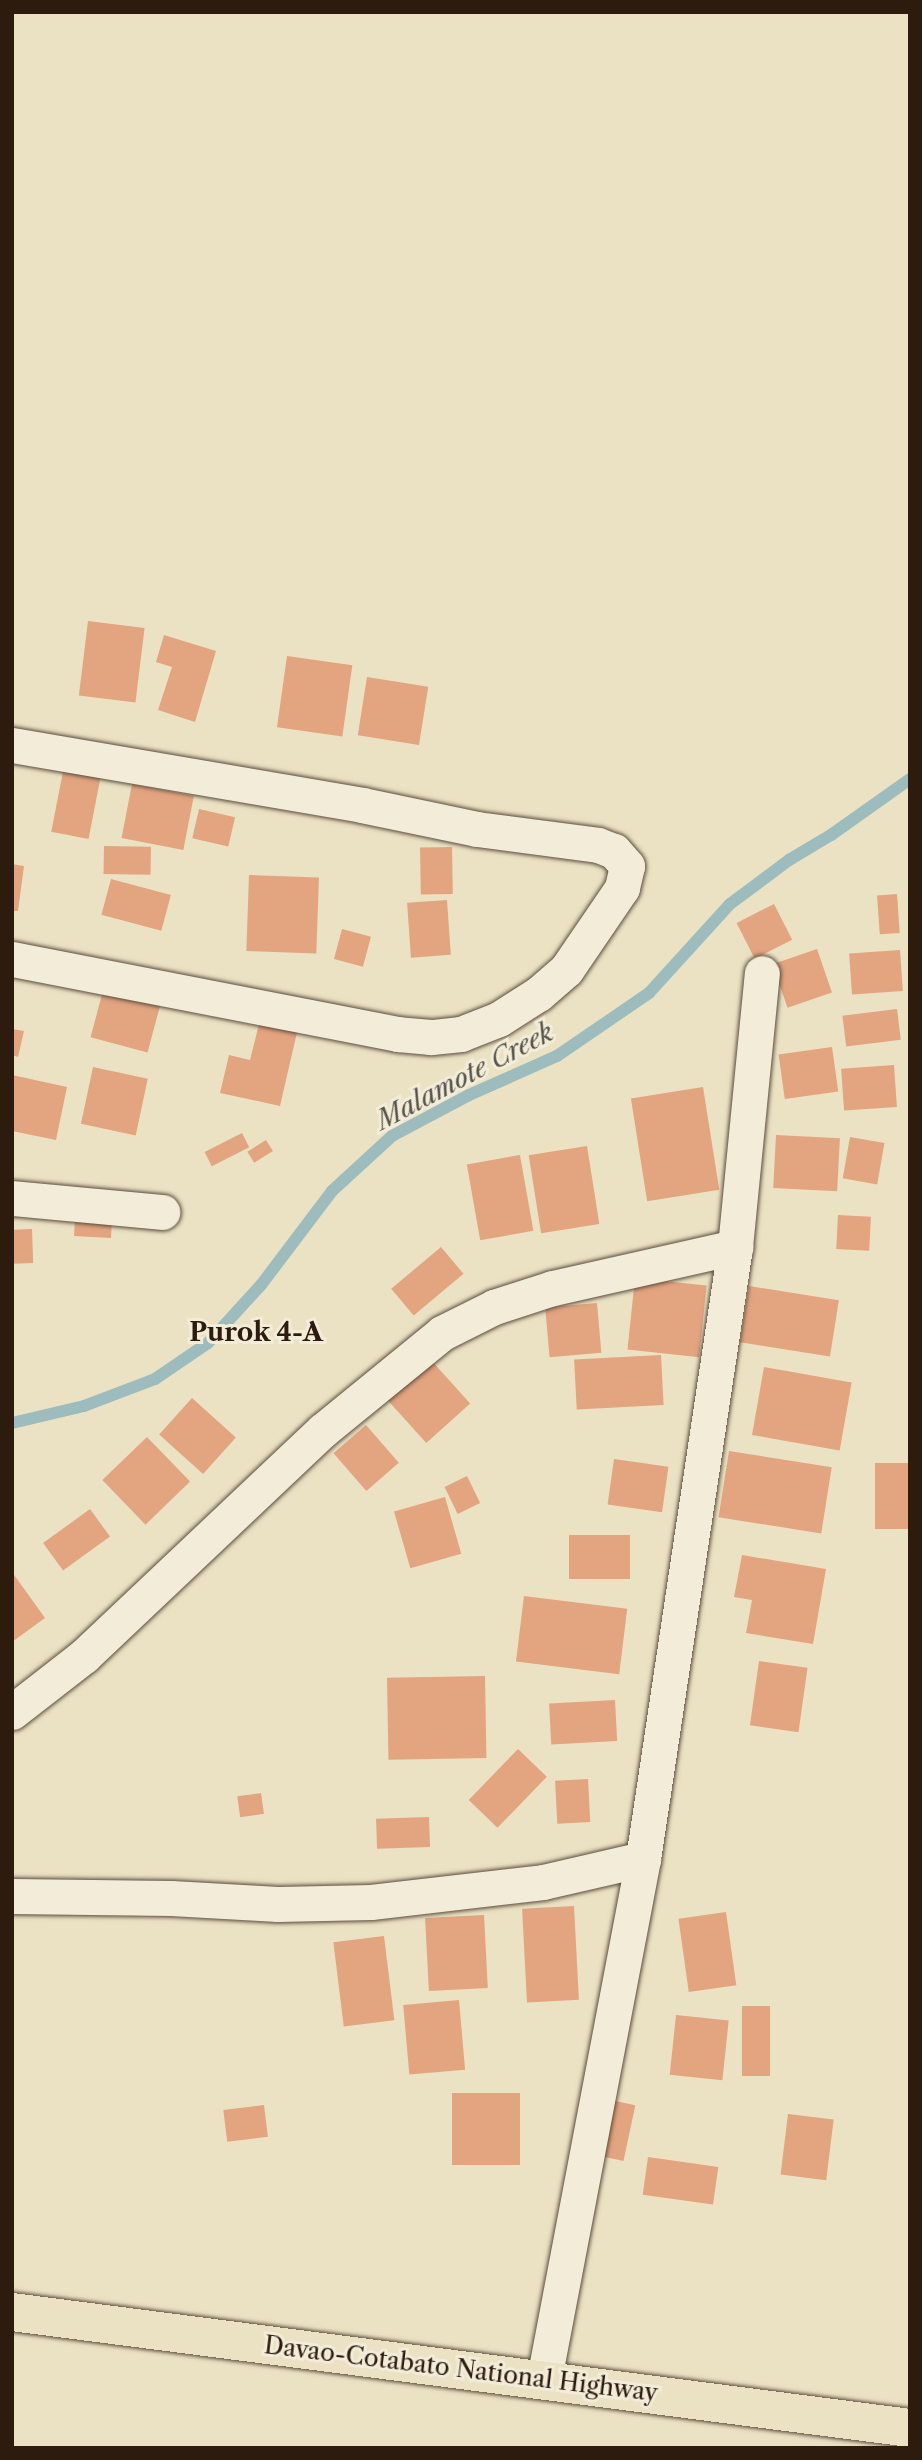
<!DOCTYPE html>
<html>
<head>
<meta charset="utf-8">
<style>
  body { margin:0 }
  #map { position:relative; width:922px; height:2460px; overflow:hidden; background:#ebe2c4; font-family:"Libre Caslon Text",serif }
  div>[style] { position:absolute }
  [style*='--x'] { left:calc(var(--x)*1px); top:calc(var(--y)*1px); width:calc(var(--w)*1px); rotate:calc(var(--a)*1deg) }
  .stream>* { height:12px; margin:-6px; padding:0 6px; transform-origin:6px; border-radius:6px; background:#9cbcbd }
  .building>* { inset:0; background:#e3a480; transform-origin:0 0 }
  .roads { filter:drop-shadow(0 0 2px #5c4d3c) drop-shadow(0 0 2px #5c4d3c) }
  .street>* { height:35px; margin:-17.5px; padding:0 17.5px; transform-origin:17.5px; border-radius:17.5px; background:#f2ecd9 }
  .highway>* { height:38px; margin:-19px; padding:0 19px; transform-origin:19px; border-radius:19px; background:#ebe2c4 }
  span { translate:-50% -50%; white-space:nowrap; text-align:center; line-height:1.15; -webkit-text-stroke:6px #f2ecd9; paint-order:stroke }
  .street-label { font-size:24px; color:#2d1b0e }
  .water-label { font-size:26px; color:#54534b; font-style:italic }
  .neighbourhood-label { font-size:26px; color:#2d1b0e; font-weight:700 }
  .frame { position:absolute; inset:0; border:14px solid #2d1b0e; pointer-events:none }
</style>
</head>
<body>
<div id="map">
  <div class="stream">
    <div style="--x:12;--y:1423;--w:74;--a:-13.3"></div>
    <div style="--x:84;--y:1406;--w:76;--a:-20.8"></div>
    <div style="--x:155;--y:1379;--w:64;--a:-34.2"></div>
    <div style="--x:208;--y:1343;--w:79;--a:-47.6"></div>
    <div style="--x:261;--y:1285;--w:118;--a:-52.9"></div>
    <div style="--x:332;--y:1191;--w:81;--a:-42.5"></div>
    <div style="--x:392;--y:1136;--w:87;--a:-28"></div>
    <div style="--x:469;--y:1095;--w:96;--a:-23.9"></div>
    <div style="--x:557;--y:1056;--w:112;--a:-34.4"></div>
    <div style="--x:649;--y:993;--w:120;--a:-47.7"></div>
    <div style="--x:730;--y:904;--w:74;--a:-36.7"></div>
    <div style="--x:789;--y:860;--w:49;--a:-30.8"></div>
    <div style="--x:831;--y:835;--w:97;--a:-35.3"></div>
  </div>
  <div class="building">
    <div style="left:88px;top:621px;width:57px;height:75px;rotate:7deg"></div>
    <div style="clip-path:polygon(164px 635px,216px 651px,195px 722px,158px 710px,172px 667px,156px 662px)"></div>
    <div style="left:287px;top:656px;width:66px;height:72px;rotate:8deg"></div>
    <div style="left:367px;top:677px;width:62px;height:59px;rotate:9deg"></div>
    <div style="left:65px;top:761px;width:38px;height:72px;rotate:11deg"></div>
    <div style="left:132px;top:784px;width:63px;height:55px;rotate:11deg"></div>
    <div style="left:199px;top:809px;width:37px;height:30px;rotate:13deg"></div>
    <div style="left:104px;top:846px;width:47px;height:28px;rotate:1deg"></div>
    <div style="left:452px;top:847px;width:47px;height:32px;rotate:89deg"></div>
    <div style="clip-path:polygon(12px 864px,24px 866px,18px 911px,12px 911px)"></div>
    <div style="left:249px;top:875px;width:70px;height:76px;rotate:2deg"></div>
    <div style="left:111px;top:879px;width:62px;height:37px;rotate:15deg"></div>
    <div style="left:897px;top:894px;width:39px;height:20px;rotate:86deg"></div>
    <div style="left:447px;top:900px;width:55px;height:40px;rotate:86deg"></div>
    <div style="left:774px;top:904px;width:40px;height:42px;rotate:63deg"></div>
    <div style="left:342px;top:929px;width:30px;height:31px;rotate:15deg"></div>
    <div style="left:817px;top:949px;width:46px;height:47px;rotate:71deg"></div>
    <div style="left:900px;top:950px;width:41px;height:51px;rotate:86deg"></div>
    <div style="left:104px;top:987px;width:59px;height:52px;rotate:15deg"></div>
    <div style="left:897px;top:1009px;width:31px;height:55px;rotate:83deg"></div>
    <div style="clip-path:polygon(260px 1020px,298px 1028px,280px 1106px,220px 1093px,229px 1055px,250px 1060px)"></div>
    <div style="clip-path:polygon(12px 1029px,24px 1031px,18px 1057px,12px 1055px)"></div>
    <div style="left:832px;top:1047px;width:45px;height:54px;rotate:82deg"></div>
    <div style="left:894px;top:1065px;width:42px;height:53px;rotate:86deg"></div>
    <div style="left:93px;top:1067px;width:56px;height:58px;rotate:12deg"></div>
    <div style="clip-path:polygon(12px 1075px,67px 1087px,56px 1140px,12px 1131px)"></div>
    <div style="left:703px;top:1087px;width:104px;height:73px;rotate:81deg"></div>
    <div style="left:242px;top:1133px;width:16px;height:42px;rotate:63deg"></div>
    <div style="left:776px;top:1135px;width:64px;height:53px;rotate:3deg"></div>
    <div style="left:850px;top:1137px;width:35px;height:42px;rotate:10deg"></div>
    <div style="left:266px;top:1140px;width:13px;height:22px;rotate:58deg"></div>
    <div style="left:587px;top:1146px;width:79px;height:59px;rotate:81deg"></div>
    <div style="left:520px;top:1155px;width:77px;height:54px;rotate:80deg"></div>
    <div style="left:838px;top:1215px;width:33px;height:34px;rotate:3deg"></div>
    <div style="left:75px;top:1218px;width:37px;height:18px;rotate:3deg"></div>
    <div style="left:32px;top:1229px;width:34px;height:20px;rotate:88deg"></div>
    <div style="left:441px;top:1247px;width:35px;height:65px;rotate:50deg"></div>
    <div style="left:635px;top:1278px;width:72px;height:72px;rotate:6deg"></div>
    <div style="left:749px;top:1286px;width:91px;height:57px;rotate:9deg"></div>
    <div style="left:597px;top:1303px;width:50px;height:52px;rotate:85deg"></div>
    <div style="left:661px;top:1355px;width:50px;height:87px;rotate:87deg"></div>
    <div style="left:430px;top:1359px;width:60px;height:59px;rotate:48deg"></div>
    <div style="left:764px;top:1367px;width:89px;height:69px;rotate:10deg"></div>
    <div style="left:192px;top:1398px;width:59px;height:49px;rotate:42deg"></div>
    <div style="left:366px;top:1425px;width:50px;height:43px;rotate:49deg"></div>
    <div style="left:147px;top:1437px;width:62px;height:62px;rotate:46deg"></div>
    <div style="left:729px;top:1451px;width:104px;height:67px;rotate:9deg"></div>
    <div style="left:614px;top:1459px;width:55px;height:46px;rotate:8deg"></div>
    <div style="left:875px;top:1463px;width:35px;height:66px"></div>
    <div style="left:467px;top:1476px;width:30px;height:25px;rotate:64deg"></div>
    <div style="left:445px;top:1497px;width:59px;height:53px;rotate:74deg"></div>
    <div style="left:90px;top:1509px;width:34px;height:58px;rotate:54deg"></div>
    <div style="left:569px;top:1535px;width:61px;height:44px"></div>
    <div style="clip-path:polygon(742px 1555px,826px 1569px,813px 1644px,746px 1633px,752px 1600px,734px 1597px)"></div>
    <div style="clip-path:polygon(12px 1572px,45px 1618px,12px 1642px)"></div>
    <div style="left:524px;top:1596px;width:104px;height:66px;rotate:7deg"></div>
    <div style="left:759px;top:1661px;width:49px;height:65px;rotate:8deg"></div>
    <div style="left:485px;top:1676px;width:82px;height:98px;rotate:89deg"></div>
    <div style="left:615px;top:1700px;width:41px;height:66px;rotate:87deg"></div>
    <div style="left:518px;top:1749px;width:40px;height:71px;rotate:44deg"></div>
    <div style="left:588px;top:1779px;width:43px;height:33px;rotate:87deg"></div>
    <div style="left:261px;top:1793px;width:21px;height:24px;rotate:82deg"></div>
    <div style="left:429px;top:1817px;width:30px;height:53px;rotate:88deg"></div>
    <div style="left:574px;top:1906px;width:94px;height:52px;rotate:87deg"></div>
    <div style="left:726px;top:1912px;width:74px;height:48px;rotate:82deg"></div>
    <div style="left:484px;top:1915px;width:73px;height:59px;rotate:87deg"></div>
    <div style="left:384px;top:1936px;width:85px;height:51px;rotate:83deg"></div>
    <div style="left:459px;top:2000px;width:70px;height:56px;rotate:85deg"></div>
    <div style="left:742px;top:2006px;width:28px;height:70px"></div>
    <div style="left:676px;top:2015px;width:53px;height:60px;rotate:6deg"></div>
    <div style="left:452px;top:2093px;width:68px;height:72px"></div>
    <div style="left:606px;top:2099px;width:30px;height:57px;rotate:12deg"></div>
    <div style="left:264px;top:2105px;width:32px;height:41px;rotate:83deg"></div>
    <div style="left:788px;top:2114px;width:46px;height:61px;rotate:7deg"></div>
    <div style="left:648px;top:2157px;width:71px;height:38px;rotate:8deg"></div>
  </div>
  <div class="roads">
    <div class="street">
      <div style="--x:12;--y:745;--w:355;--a:9.7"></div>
      <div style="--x:362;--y:805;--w:117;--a:11.8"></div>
      <div style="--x:477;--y:829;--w:122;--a:7.5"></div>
      <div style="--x:598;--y:845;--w:17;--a:21"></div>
      <div style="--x:614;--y:851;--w:20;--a:49"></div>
      <div style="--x:627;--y:866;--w:23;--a:103"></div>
      <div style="--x:622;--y:888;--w:99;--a:124.3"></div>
      <div style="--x:566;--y:970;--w:37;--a:139"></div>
      <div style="--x:538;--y:994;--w:46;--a:147.3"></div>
      <div style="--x:499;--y:1019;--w:41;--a:158.5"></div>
      <div style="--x:461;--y:1034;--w:30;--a:174"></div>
      <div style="--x:431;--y:1037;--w:33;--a:-175"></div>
      <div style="--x:398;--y:1034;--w:393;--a:-169"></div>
      <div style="--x:12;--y:1198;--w:151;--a:5.3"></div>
      <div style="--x:12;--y:1712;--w:91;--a:-37.9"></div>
      <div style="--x:84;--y:1656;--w:328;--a:-43.4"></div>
      <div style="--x:322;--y:1431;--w:155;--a:-39.2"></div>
      <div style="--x:442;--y:1333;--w:58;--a:-26.6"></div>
      <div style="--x:494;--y:1307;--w:62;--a:-17.9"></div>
      <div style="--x:553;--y:1288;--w:187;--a:-12.7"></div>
      <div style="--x:12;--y:1896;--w:159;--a:0.7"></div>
      <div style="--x:171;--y:1898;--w:107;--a:3.2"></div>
      <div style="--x:278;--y:1904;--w:93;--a:-1.2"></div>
      <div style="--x:371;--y:1902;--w:173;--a:-6.6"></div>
      <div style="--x:543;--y:1882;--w:103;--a:-13"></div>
      <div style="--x:544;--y:2379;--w:529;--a:-79.22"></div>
      <div style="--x:643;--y:1859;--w:619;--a:-81.45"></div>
      <div style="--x:735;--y:1247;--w:275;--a:-84.4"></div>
    </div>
    <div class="highway">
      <div style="--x:12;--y:2312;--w:905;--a:7.36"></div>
    </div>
  </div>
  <div class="street-label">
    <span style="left:461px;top:2369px;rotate:7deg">Davao-Cotabato National Highway</span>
  </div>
  <div class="water-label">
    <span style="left:465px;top:1077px;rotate:-28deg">Malamote Creek</span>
  </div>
  <div class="neighbourhood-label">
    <span style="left:256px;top:1333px">Purok 4-A</span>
  </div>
  <div class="frame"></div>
</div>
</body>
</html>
